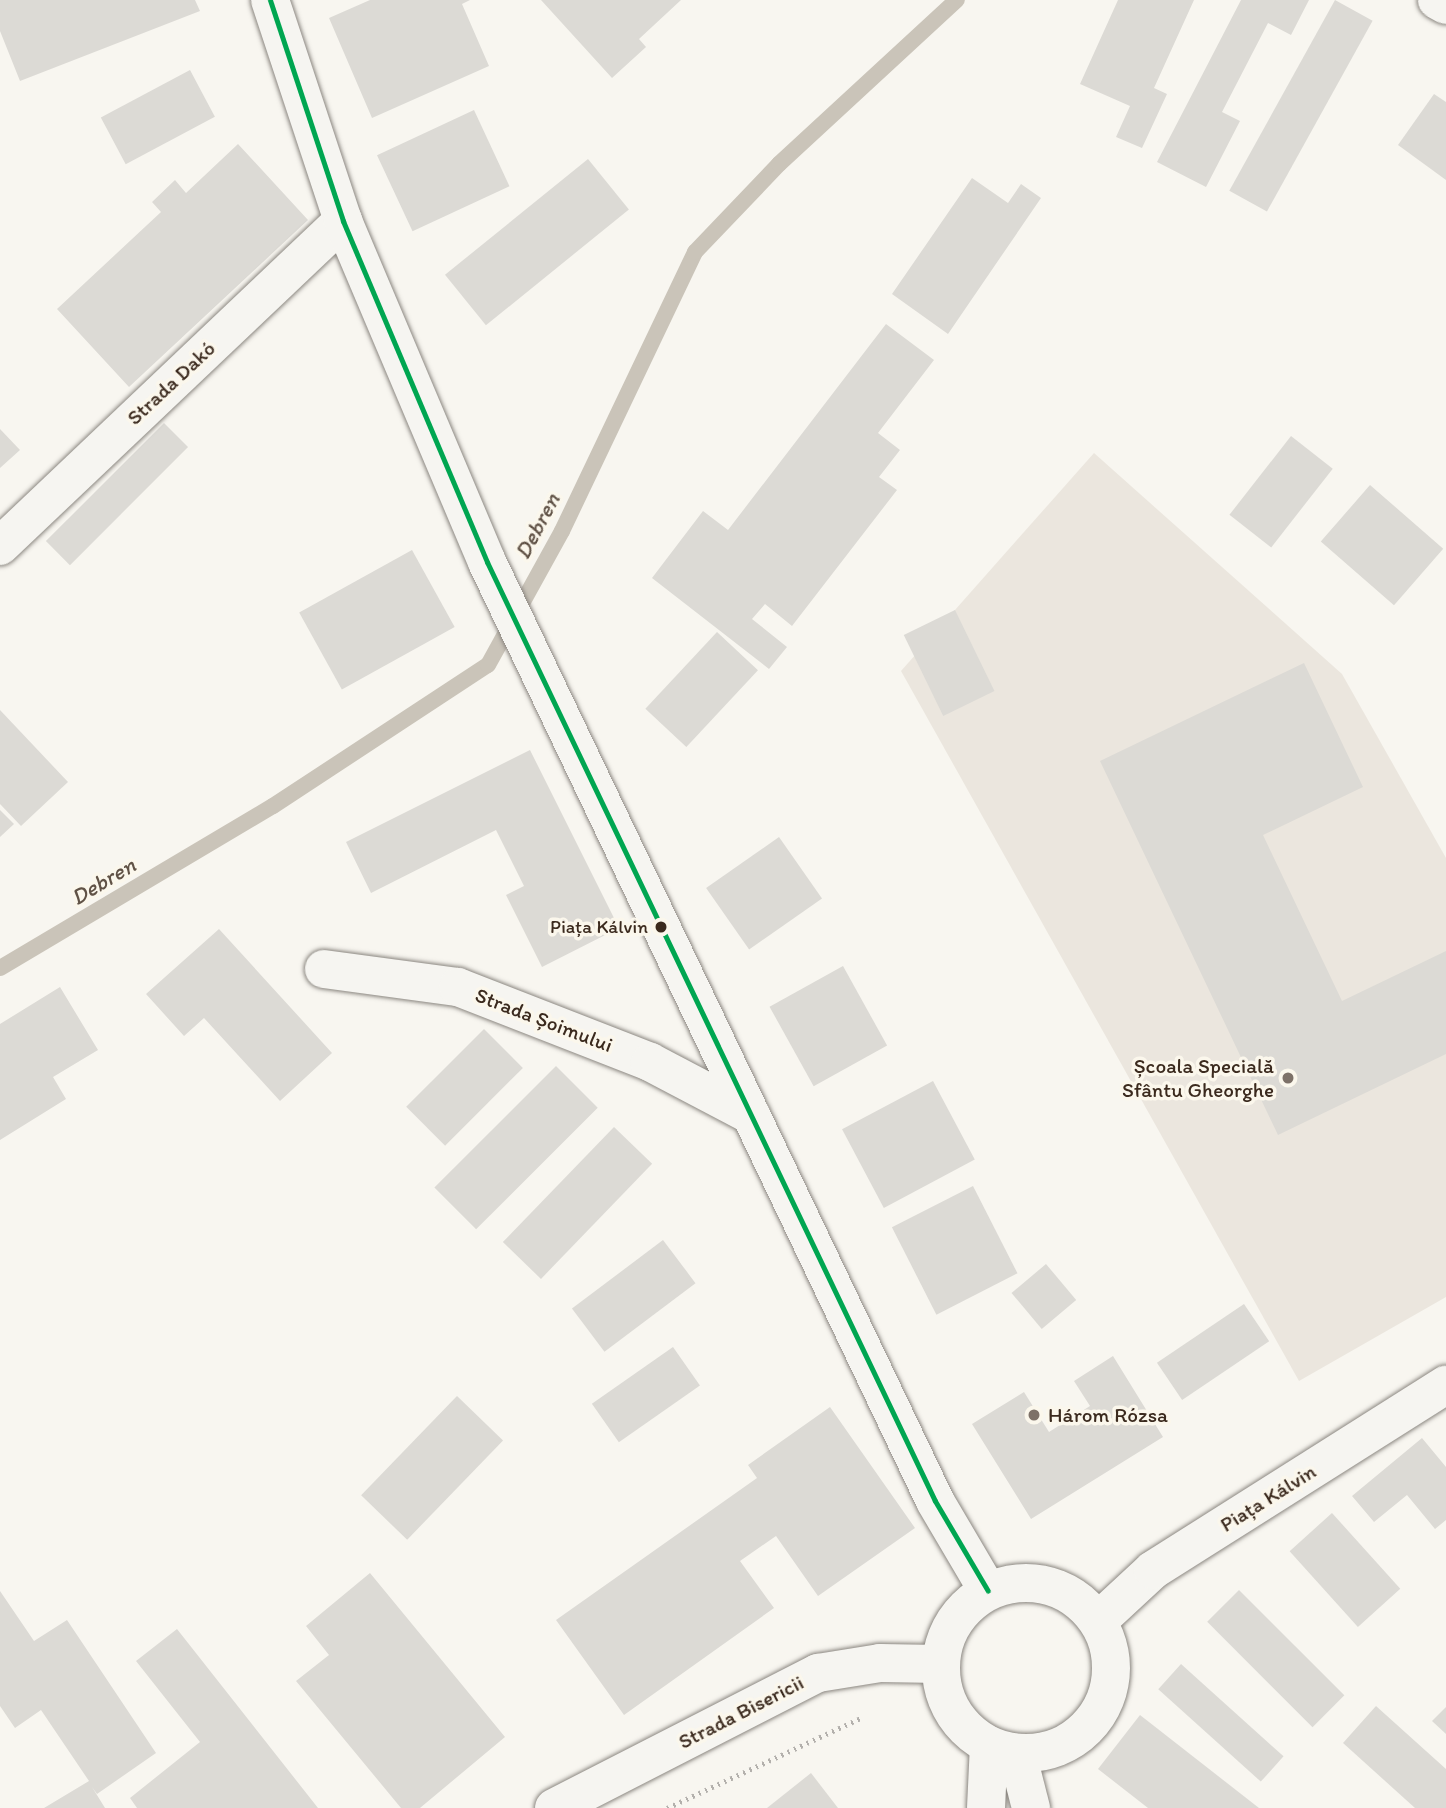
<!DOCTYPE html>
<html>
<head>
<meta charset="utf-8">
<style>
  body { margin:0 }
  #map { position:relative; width:1446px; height:1808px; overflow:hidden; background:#f8f6f0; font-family:Itim,sans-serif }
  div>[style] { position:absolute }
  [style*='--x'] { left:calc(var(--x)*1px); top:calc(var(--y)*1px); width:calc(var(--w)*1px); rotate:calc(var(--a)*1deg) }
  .built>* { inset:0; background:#ebe6de }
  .stream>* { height:16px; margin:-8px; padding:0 8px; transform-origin:8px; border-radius:8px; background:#cac4b9 }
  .building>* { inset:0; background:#dcdad5; transform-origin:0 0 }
  .path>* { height:4.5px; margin-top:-2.25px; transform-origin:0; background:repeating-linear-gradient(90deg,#b3b0ac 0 2px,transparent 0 7px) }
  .roads { filter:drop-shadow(0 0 2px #8b8781) drop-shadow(0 0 2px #8b8781) }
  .minor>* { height:38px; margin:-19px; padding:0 19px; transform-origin:19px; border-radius:19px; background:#f6f5f1 }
  .tertiary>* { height:38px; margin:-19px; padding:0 19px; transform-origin:19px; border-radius:19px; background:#f6f5f1 }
  .secondary>* { height:38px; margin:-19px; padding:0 19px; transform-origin:19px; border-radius:19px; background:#f6f5f1 }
  .secondary>.ring { margin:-19px; padding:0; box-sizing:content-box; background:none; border:38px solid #f6f5f1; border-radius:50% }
  .bus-1>* { height:5px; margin:-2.5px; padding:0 2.5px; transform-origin:2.5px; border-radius:2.5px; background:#00a651 }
  .dots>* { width:19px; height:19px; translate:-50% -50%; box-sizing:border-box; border:4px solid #fbf7ec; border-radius:50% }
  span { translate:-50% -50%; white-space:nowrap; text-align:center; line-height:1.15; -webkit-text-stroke:7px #fbf7ec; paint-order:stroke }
  .bus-label { font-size:19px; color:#3b2a1e }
  .right { translate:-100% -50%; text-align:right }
  .street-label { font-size:21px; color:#3b2a1e }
  .poi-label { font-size:21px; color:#3b2a1e }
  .left { translate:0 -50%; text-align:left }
  .water-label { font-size:23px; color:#605246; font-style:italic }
</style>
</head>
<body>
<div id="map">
  <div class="built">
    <div style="clip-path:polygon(1094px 453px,1342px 674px,1446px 858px,1446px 1297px,1299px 1381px,901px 671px)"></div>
  </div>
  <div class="stream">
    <div style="--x:0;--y:968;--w:317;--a:-30.7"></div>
    <div style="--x:273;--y:806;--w:257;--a:-33.3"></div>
    <div style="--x:488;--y:665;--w:153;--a:-61.1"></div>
    <div style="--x:562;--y:531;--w:309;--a:-64.5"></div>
    <div style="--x:695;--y:252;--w:122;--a:-46.3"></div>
    <div style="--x:779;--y:164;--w:242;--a:-42.7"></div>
  </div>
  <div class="building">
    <div style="clip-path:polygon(0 0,195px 0,200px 11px,20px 81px,0 31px)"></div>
    <div style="clip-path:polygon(370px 0,470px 0,462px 4px,489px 66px,372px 118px,329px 18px)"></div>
    <div style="clip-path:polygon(541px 0,681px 0,639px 39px,646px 47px,612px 78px)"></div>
    <div style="clip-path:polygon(1118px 0,1194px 0,1154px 88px,1167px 94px,1142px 148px,1116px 137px,1130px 106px,1080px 84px)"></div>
    <div style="clip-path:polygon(1241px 0,1309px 0,1291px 35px,1268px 23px,1222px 112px,1240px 121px,1206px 187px,1157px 162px)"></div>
    <div style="left:1335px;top:0;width:43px;height:218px;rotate:29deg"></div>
    <div style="left:190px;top:70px;width:53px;height:101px;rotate:62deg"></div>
    <div style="clip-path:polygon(1434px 94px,1446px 102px,1446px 180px,1398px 145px)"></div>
    <div style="left:474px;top:110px;width:84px;height:107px;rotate:65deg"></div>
    <div style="clip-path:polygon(238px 144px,308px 220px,129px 387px,57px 309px,161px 212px,152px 202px,175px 180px,186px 193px)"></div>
    <div style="left:588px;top:159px;width:65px;height:184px;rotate:51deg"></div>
    <div style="clip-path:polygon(972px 178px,1008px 203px,1021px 184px,1041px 198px,948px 334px,892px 294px)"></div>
    <div style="clip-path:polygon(886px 324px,934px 360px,878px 433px,900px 450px,879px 477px,897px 490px,792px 626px,765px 604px,752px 619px,787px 647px,769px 669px,652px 578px,703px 511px,728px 530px)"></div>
    <div style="left:164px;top:423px;width:34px;height:167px;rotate:45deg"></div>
    <div style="clip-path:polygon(0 429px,20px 450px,0 468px)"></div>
    <div style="left:1291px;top:436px;width:53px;height:100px;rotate:38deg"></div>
    <div style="left:1370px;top:485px;width:97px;height:75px;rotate:41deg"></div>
    <div style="left:412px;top:550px;width:88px;height:129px;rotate:61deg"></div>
    <div style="left:955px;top:610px;width:90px;height:57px;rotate:64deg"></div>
    <div style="left:717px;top:632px;width:56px;height:105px;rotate:43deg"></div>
    <div style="clip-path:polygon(1304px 663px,1363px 787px,1263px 835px,1342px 1001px,1446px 951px,1446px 1054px,1278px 1135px,1100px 761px)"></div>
    <div style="clip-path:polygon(0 710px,68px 782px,21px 826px,0 804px)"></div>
    <div style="clip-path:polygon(530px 750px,619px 928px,542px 967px,506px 895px,524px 886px,496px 830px,371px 893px,346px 842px)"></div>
    <div style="clip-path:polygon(0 810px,14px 824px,0 837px)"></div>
    <div style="left:779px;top:837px;width:75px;height:89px;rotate:55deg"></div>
    <div style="clip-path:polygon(219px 929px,332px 1053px,280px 1101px,204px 1018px,184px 1036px,146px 994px)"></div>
    <div style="left:843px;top:966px;width:91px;height:84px;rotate:61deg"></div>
    <div style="clip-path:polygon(60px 987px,98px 1050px,53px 1077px,66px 1099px,0 1140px,0 1024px)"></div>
    <div style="left:484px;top:1029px;width:55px;height:110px;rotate:45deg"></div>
    <div style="left:556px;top:1066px;width:59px;height:172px;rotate:45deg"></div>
    <div style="left:933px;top:1081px;width:89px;height:103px;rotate:62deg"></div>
    <div style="left:614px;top:1127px;width:53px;height:160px;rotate:44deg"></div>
    <div style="left:973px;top:1186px;width:98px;height:91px;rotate:63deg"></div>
    <div style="left:663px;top:1240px;width:54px;height:114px;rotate:53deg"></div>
    <div style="left:1046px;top:1264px;width:47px;height:45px;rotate:50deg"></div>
    <div style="left:1244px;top:1304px;width:45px;height:105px;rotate:56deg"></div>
    <div style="left:673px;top:1347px;width:47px;height:99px;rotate:55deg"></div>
    <div style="clip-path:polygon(1113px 1356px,1163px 1437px,1031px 1519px,972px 1424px,1024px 1392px,1049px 1432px,1090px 1406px,1074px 1381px)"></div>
    <div style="left:457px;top:1396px;width:64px;height:138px;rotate:44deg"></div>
    <div style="clip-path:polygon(830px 1407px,915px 1528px,818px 1596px,776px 1536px,740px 1561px,774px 1608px,624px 1715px,556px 1620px,757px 1478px,748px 1465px)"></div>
    <div style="clip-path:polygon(1422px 1438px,1446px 1467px,1446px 1520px,1435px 1529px,1407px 1495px,1374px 1522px,1352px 1496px)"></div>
    <div style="left:1332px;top:1513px;width:102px;height:57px;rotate:48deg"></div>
    <div style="clip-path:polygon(370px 1573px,505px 1737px,420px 1808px,401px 1808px,296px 1681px,329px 1655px,306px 1626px)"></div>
    <div style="left:1239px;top:1590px;width:149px;height:45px;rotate:45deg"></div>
    <div style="clip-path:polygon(0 1591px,34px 1641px,67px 1620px,156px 1753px,97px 1794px,92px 1787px,105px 1808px,44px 1808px,89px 1781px,41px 1710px,15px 1728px,0 1706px)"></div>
    <div style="clip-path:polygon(177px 1629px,318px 1808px,137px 1808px,130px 1798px,200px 1742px,136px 1661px)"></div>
    <div style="left:1181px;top:1664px;width:138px;height:34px;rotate:42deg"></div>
    <div style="clip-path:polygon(1376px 1706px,1446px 1769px,1446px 1808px,1415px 1808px,1343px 1743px)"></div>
    <div style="clip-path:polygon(1446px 1707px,1446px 1734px,1432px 1721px)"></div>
    <div style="clip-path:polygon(1140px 1715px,1259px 1808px,1148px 1808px,1098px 1769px)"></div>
    <div style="clip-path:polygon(811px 1773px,838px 1808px,767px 1808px)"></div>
  </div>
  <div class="path">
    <div style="--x:667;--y:1808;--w:216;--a:-24.9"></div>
  </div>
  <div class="roads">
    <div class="minor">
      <div style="--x:1437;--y:0;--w:10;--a:29"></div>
      <div style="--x:0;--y:546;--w:473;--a:-43.5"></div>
      <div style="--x:324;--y:969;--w:135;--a:7.7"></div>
      <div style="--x:458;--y:987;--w:206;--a:21.3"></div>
      <div style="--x:650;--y:1062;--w:114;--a:27.7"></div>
      <div style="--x:1017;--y:1753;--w:57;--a:75.7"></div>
    </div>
    <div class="tertiary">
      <div style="--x:554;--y:1808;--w:297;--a:-27.1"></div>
      <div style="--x:818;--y:1673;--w:63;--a:-9.2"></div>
      <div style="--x:880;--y:1663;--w:60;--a:1"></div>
      <div style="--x:986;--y:1808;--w:63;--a:-87.3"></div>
    </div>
    <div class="secondary">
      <div style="--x:270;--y:0;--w:233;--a:71.7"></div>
      <div style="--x:343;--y:221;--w:370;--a:67.1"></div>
      <div style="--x:487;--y:562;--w:1040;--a:64.49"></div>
      <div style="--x:935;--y:1501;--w:104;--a:59.5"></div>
      <div class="ring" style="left:941px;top:1583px;width:132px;height:132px"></div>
      <div style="--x:1098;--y:1621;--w:75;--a:-42.8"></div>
      <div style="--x:1153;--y:1570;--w:347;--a:-32.3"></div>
    </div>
  </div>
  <div class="bus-1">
    <div style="--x:270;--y:0;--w:233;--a:71.7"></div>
    <div style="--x:343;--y:221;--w:370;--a:67.1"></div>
    <div style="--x:487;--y:562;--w:1040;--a:64.49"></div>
    <div style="--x:935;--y:1501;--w:104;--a:59.5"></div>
  </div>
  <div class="dots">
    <div style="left:661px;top:927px;background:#3b2a1e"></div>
    <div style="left:1288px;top:1078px;background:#7d7168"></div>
    <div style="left:1034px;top:1415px;background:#7d7168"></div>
  </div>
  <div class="bus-label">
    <span class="right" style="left:648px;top:927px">Piața Kálvin</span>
  </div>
  <div class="street-label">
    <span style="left:171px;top:383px;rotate:-43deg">Strada Dakó</span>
    <span style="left:544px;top:1020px;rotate:21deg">Strada Șoimului</span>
    <span style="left:1268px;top:1498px;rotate:-32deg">Piața Kálvin</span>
    <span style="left:741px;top:1712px;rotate:-27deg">Strada Bisericii</span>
  </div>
  <div class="poi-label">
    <span class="right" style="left:1274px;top:1078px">Școala Specială<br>Sfântu Gheorghe</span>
    <span class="left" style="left:1048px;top:1415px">Három Rózsa</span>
  </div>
  <div class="water-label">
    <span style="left:537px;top:526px;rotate:-62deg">Debren</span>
    <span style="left:103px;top:881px;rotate:-31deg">Debren</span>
  </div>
</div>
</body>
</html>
